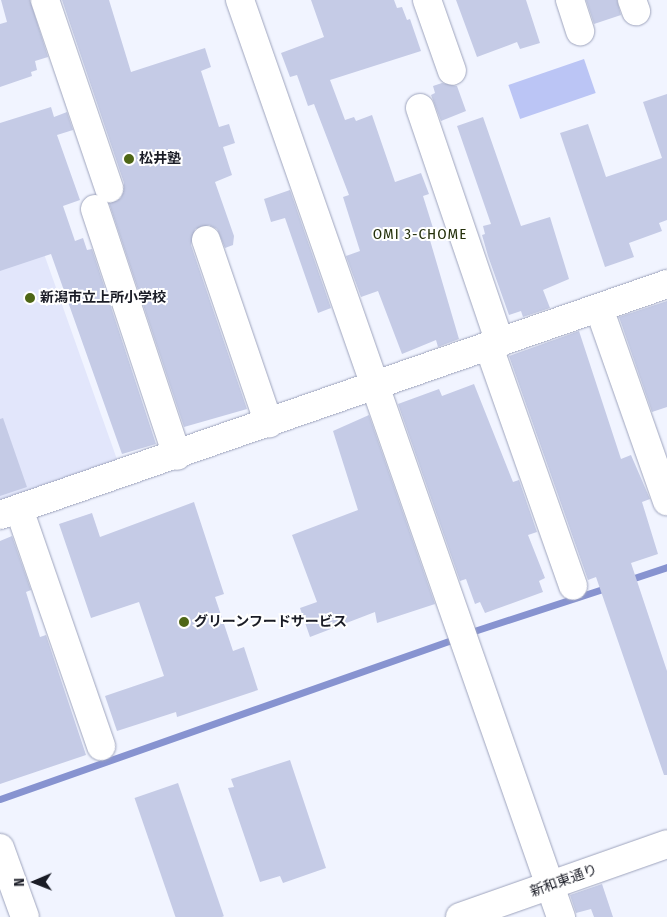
<!DOCTYPE html>
<html>
<head>
<meta charset="utf-8">
<style>
  body { margin:0 }
  #map { position:relative; width:667px; height:917px; overflow:hidden; background:#f1f4ff; font-family:"Fira Sans Condensed","Noto Sans JP",sans-serif }
  div>[style] { position:absolute }
  [style*='--x'] { left:calc(var(--x)*1px); top:calc(var(--y)*1px); width:calc(var(--w)*1px); rotate:calc(var(--a)*1deg) }
  .built>* { inset:0; background:#e2e6fb }
  .green>* { inset:0; background:#bbc5f5; transform-origin:0 0 }
  .stream>* { height:7px; margin:-3.5px; padding:0 3.5px; transform-origin:3.5px; border-radius:3.5px; background:#8793d0 }
  .building>* { inset:0; background:#c5cbe6; transform-origin:0 0 }
  .roads { filter:drop-shadow(0 0 1px #9ea4bd) drop-shadow(0 0 1px #9ea4bd) }
  .minor>* { height:28px; margin:-14px; padding:0 14px; transform-origin:14px; border-radius:14px; background:#fff }
  .dots>* { width:14px; height:14px; translate:-50% -50%; box-sizing:border-box; border:2px solid #fff; border-radius:50% }
  span { translate:-50% -50%; white-space:nowrap; text-align:center; line-height:1.15; -webkit-text-stroke:4px #fff; paint-order:stroke }
  .poi-label { font-size:14px; color:#1a1c26; font-weight:700 }
  .left { translate:0 -50%; text-align:left }
  .street-label { font-size:14px; color:#1a1c26 }
  .neighbourhood-label { font-size:15px; color:#24300b; letter-spacing:1px }
  .north { position:absolute; left:10px; top:857px; width:50px; height:50px; -webkit-text-stroke:4px #fff; paint-order:stroke; rotate:269deg; font-size:14px; font-weight:700; line-height:20px; text-align:center; color:#1a1c26 }
  .north::after { content:''; display:block; margin:auto; width:18px; height:22px; background:#1a1c26; clip-path:polygon(50% 0,100% 100%,50% 72%,0 100%) }
</style>
</head>
<body>
<div id="map">
  <div class="built">
    <div style="clip-path:polygon(0 130px,119px 465px,0 506px)"></div>
  </div>
  <div class="green">
    <div style="left:584px;top:59px;width:36px;height:80px;rotate:71deg"></div>
  </div>
  <div class="stream">
    <div style="--x:628;--y:580;--w:41;--a:-18.4"></div>
    <div style="--x:471;--y:632;--w:145;--a:-18.1"></div>
    <div style="--x:0;--y:799;--w:481;--a:-19.4"></div>
  </div>
  <div class="building">
    <div style="clip-path:polygon(1px 0,30px 0,48px 57px,35px 61px,37px 70px,31px 72px,32px 76px,0 87px,0 24px,7px 22px)"></div>
    <div style="clip-path:polygon(62px 0,109px 0,131px 72px,205px 48px,211px 67px,201px 71px,219px 127px,229px 124px,235px 143px,223px 147px,232px 175px,215px 182px,234px 236px,233px 245px,225px 248px,217px 229px,209px 225px,195px 229px,191px 245px,247px 409px,184px 427px,109px 203px,121px 198px,124px 183px)"></div>
    <div style="clip-path:polygon(311px 0,394px 0,397px 8px,402px 7px,407px 20px,410px 19px,421px 51px,330px 80px,345px 120px,354px 117px,356px 121px,372px 115px,395px 182px,421px 173px,429px 194px,423px 196px,433px 228px,427px 230px,459px 339px,438px 347px,436px 340px,402px 354px,378px 291px,361px 297px,346px 256px,360px 251px,343px 197px,349px 195px,314px 104px,308px 106px,297px 75px,290px 77px,281px 53px,324px 37px)"></div>
    <div style="clip-path:polygon(456px 0,526px 0,540px 43px,520px 49px,517px 42px,477px 57px)"></div>
    <div style="clip-path:polygon(586px 0,617px 0,621px 15px,594px 24px)"></div>
    <div style="clip-path:polygon(442px 83px,457px 86px,466px 111px,441px 121px,431px 95px,435px 93px,433px 86px)"></div>
    <div style="clip-path:polygon(667px 94px,667px 220px,659px 223px,662px 231px,629px 243px,634px 257px,605px 267px,560px 133px,588px 124px,606px 177px,662px 158px,643px 102px)"></div>
    <div style="clip-path:polygon(51px 107px,54px 117px,67px 112px,73px 130px,57px 135px,80px 200px,63px 206px,75px 241px,83px 238px,87px 250px,92px 249px,156px 444px,122px 454px,51px 254px,0 271px,0 123px)"></div>
    <div style="clip-path:polygon(483px 117px,521px 226px,550px 217px,569px 279px,543px 290px,550px 308px,523px 317px,521px 311px,509px 315px,488px 256px,482px 235px,485px 234px,483px 226px,491px 224px,457px 126px)"></div>
    <div style="clip-path:polygon(290px 190px,331px 308px,318px 313px,285px 218px,271px 222px,264px 199px)"></div>
    <div style="clip-path:polygon(667px 301px,667px 407px,652px 412px,619px 317px)"></div>
    <div style="clip-path:polygon(579px 331px,621px 459px,631px 455px,650px 499px,642px 502px,658px 554px,631px 563px,667px 671px,667px 775px,664px 775px,596px 577px,588px 580px,509px 356px)"></div>
    <div style="clip-path:polygon(474px 384px,513px 482px,519px 480px,537px 532px,528px 535px,545px 578px,539px 581px,543px 592px,485px 613px,480px 602px,475px 604px,466px 579px,460px 581px,398px 404px,439px 389px,442px 396px)"></div>
    <div style="clip-path:polygon(369px 415px,435px 604px,377px 623px,375px 612px,310px 637px,300px 608px,317px 602px,292px 535px,358px 510px,333px 431px)"></div>
    <div style="clip-path:polygon(3px 418px,27px 487px,0 496px,0 419px)"></div>
    <div style="clip-path:polygon(194px 502px,224px 594px,215px 597px,233px 651px,244px 647px,258px 690px,177px 717px,176px 712px,117px 731px,105px 696px,164px 676px,139px 602px,91px 618px,59px 524px,92px 513px,100px 537px)"></div>
    <div style="clip-path:polygon(12px 536px,31px 590px,26px 592px,40px 637px,46px 635px,86px 755px,0 784px,0 541px)"></div>
    <div style="clip-path:polygon(290px 760px,326px 868px,283px 883px,280px 876px,260px 882px,228px 788px,234px 787px,231px 779px)"></div>
    <div style="left:178px;top:783px;width:141px;height:46px;rotate:71deg"></div>
    <div style="clip-path:polygon(602px 884px,613px 917px,594px 917px,591px 909px,576px 913px,570px 895px)"></div>
  </div>
  <div class="roads">
    <div class="minor">
      <div style="--x:45;--y:0;--w:199;--a:71.2"></div>
      <div style="--x:240;--y:0;--w:972;--a:70.71"></div>
      <div style="--x:427;--y:0;--w:75;--a:70.6"></div>
      <div style="--x:570;--y:0;--w:33;--a:72"></div>
      <div style="--x:632;--y:0;--w:12;--a:70"></div>
      <div style="--x:420;--y:108;--w:248;--a:71.2"></div>
      <div style="--x:95;--y:209;--w:260;--a:71.6"></div>
      <div style="--x:206;--y:240;--w:194;--a:71.1"></div>
      <div style="--x:599;--y:308;--w:205;--a:70.6"></div>
      <div style="--x:489;--y:347;--w:253;--a:70.6"></div>
      <div style="--x:19;--y:509;--w:251;--a:70.9"></div>
      <div style="--x:0;--y:515;--w:706;--a:-19.1"></div>
      <div style="--x:0;--y:848;--w:73;--a:70.1"></div>
      <div style="--x:460;--y:917;--w:219;--a:-19.4"></div>
    </div>
  </div>
  <div class="dots">
    <div style="left:129px;top:159px;background:#4e6616"></div>
    <div style="left:30px;top:298px;background:#4e6616"></div>
    <div style="left:184px;top:622px;background:#4e6616"></div>
  </div>
  <div class="poi-label">
    <span class="left" style="left:139px;top:159px">松井塾</span>
    <span class="left" style="left:40px;top:298px">新潟市立上所小学校</span>
    <span class="left" style="left:194px;top:622px">グリーンフードサービス</span>
  </div>
  <div class="street-label">
    <span style="left:564px;top:881px;rotate:-20deg">新和東通り</span>
  </div>
  <div class="neighbourhood-label">
    <span style="left:420px;top:235px">OMI 3-CHOME</span>
  </div>
  <div class="north">N</div>
</div>
</body>
</html>
